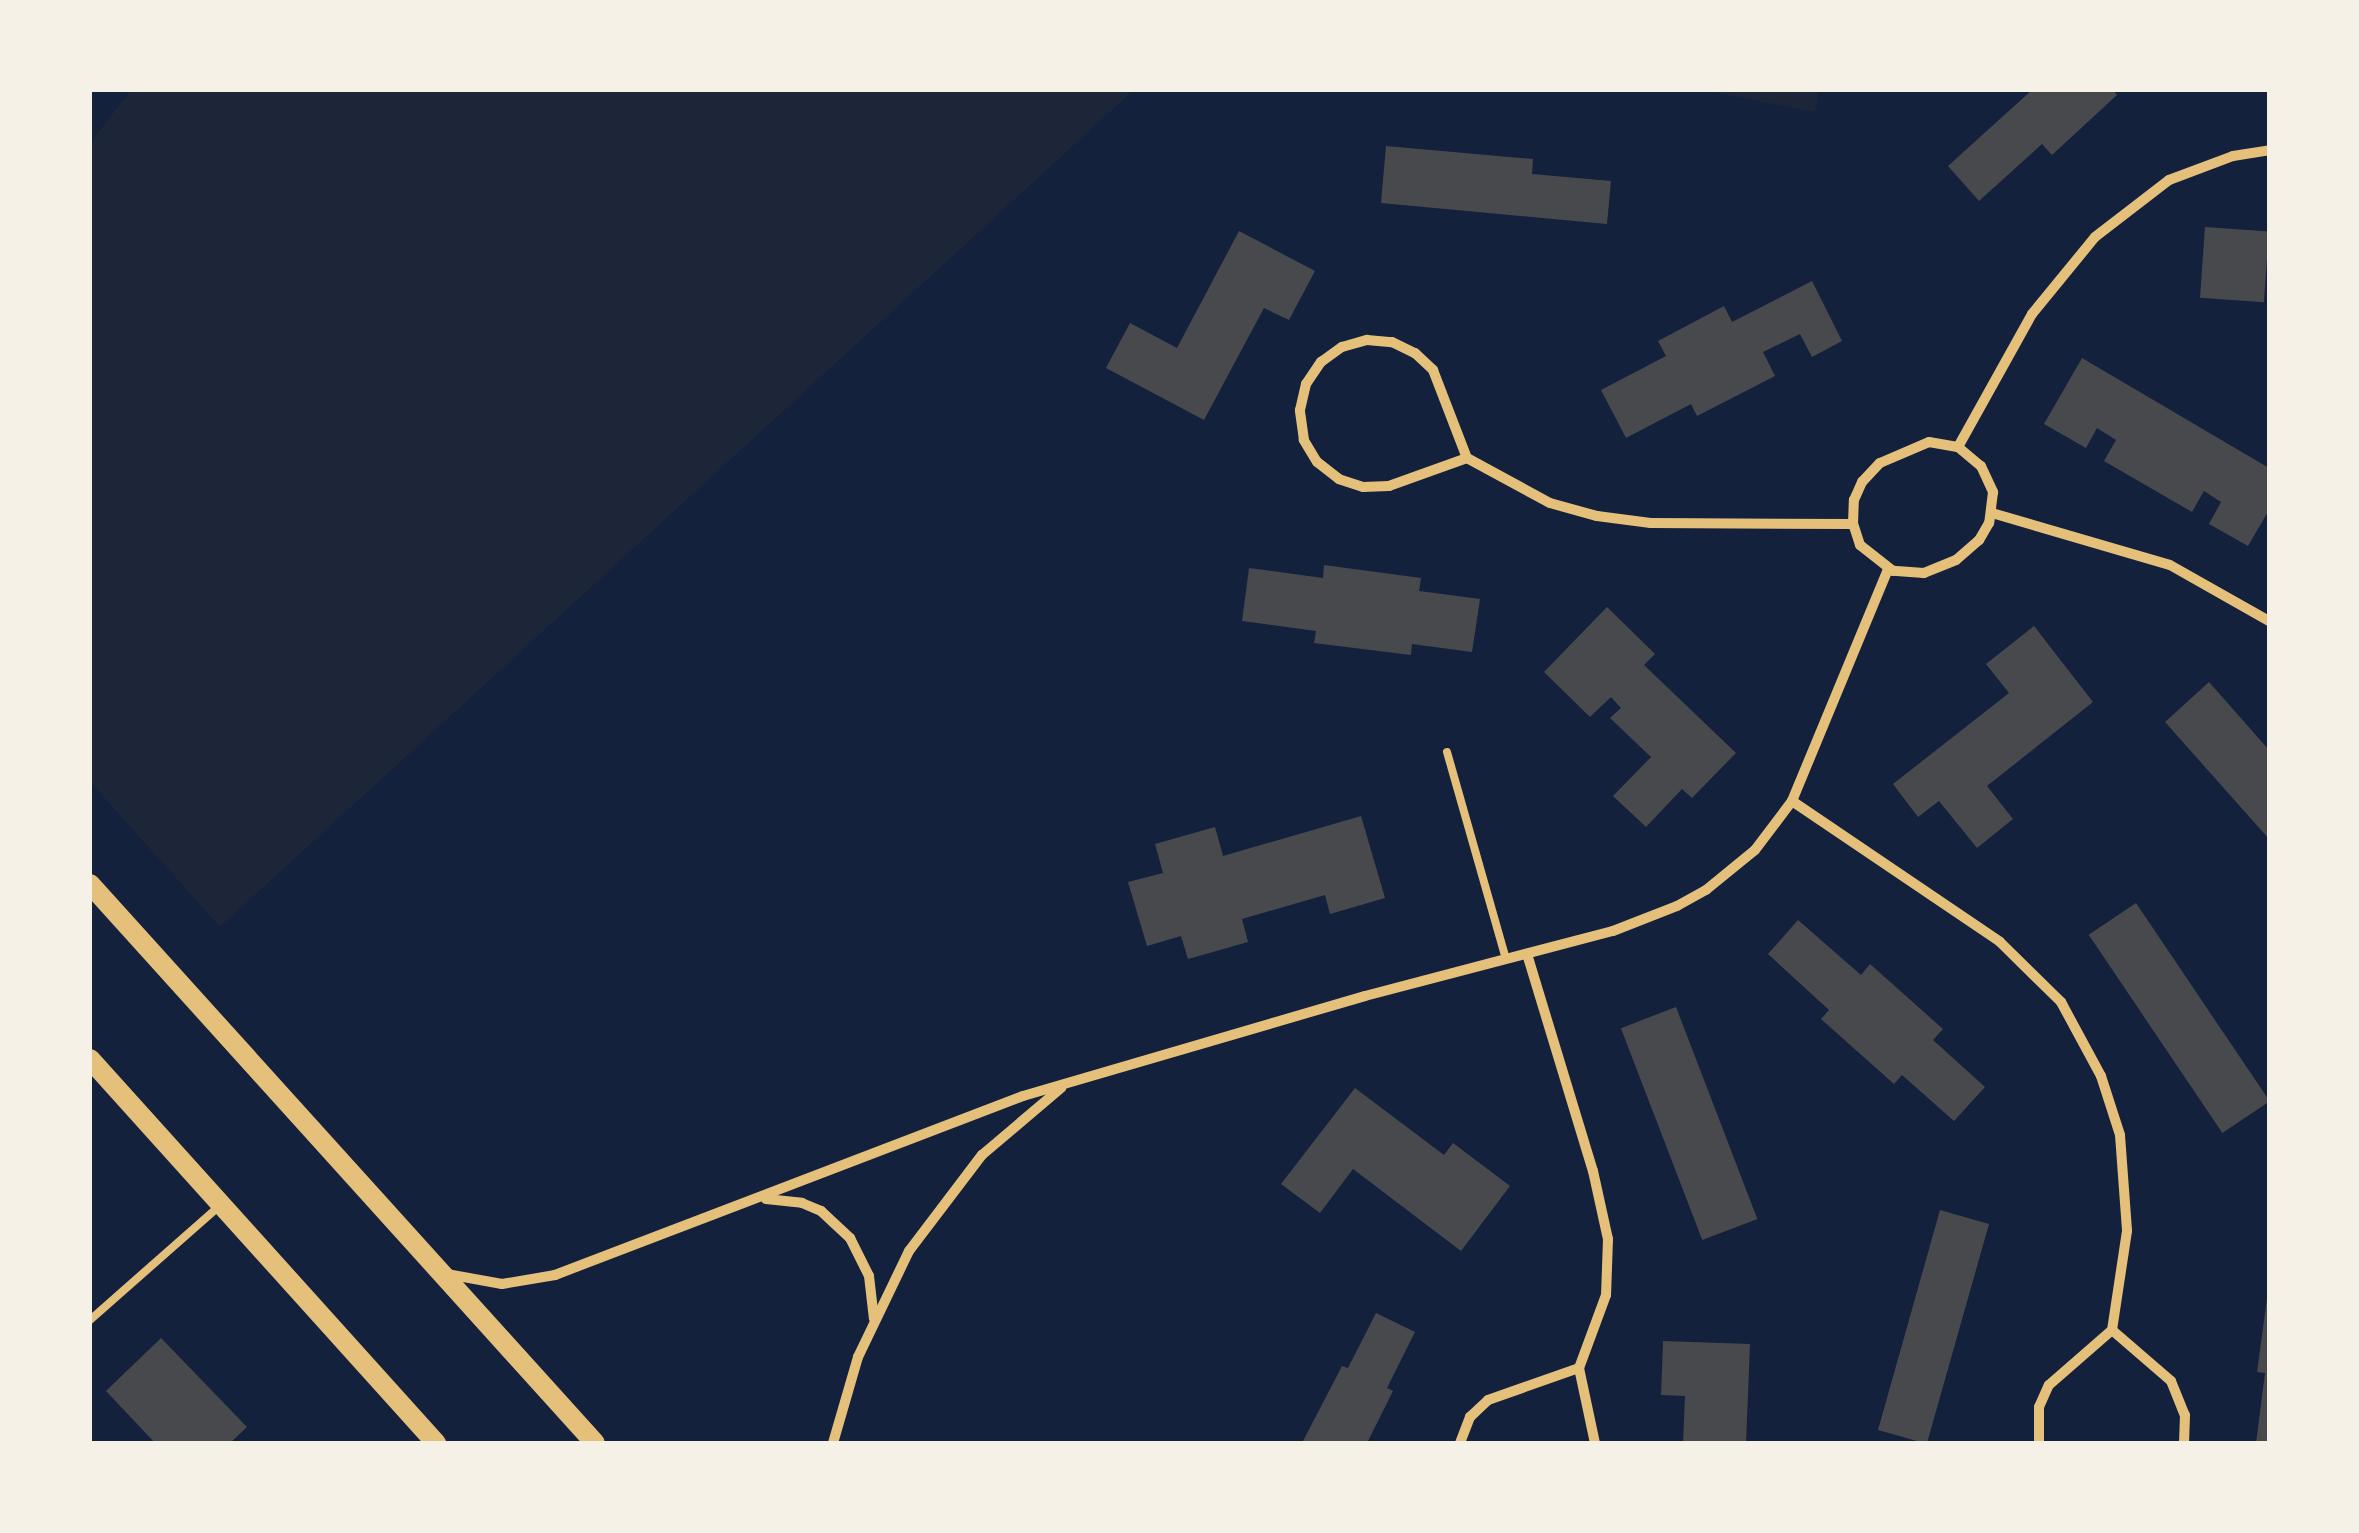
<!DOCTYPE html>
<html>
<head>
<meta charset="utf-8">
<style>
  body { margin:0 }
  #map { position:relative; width:2359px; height:1533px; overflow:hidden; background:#14213d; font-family:Jost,sans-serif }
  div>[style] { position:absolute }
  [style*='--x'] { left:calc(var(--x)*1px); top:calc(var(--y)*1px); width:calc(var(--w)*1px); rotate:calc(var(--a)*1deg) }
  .green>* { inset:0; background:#1d2539 }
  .building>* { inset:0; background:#48494c; transform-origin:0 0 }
  .service>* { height:8px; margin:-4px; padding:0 4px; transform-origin:4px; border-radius:4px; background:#e5c07b }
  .minor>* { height:10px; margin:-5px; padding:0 5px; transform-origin:5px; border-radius:5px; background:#e5c07b }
  .secondary>* { height:20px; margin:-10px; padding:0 10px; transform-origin:10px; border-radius:10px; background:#e5c07b }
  span { translate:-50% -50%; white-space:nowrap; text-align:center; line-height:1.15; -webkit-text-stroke:8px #f6f1e7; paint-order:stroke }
  .frame { position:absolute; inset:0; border:92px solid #f6f1e7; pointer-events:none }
</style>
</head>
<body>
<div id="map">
  <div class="green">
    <div style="clip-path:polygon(131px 90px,1134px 90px,220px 927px,90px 782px,90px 143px)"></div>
    <div style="clip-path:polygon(1701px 90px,1819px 90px,1815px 112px)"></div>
  </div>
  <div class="building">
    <div style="clip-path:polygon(2032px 90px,2113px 90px,2117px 95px,2052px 155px,2042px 144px,1979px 201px,1948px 166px)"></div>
    <div style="clip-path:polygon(1386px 146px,1533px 159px,1532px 174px,1611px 181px,1607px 224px,1381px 203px)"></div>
    <div style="left:2205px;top:227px;width:64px;height:71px;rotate:4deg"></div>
    <div style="clip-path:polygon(1239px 231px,1315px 271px,1289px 320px,1264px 308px,1204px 420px,1106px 368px,1130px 323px,1177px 348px)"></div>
    <div style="clip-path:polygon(1812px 281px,1842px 341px,1812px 357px,1800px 334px,1763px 352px,1775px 376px,1697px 416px,1691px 404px,1626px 438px,1601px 390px,1666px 356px,1658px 341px,1724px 306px,1732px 322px)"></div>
    <div style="clip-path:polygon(2082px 358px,2269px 468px,2269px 510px,2248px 546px,2209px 524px,2221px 502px,2204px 491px,2192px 512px,2104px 461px,2116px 440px,2097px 428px,2086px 448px,2044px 424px)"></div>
    <div style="clip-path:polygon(1324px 565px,1421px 578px,1419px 591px,1480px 599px,1472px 652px,1412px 644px,1411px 655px,1314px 643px,1316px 631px,1242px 621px,1249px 568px,1323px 578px)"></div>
    <div style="clip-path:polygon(1607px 607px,1655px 654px,1644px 665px,1736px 753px,1692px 798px,1682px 789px,1646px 827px,1613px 796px,1651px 757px,1610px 718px,1621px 708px,1611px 697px,1590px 717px,1544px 672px)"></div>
    <div style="clip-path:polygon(2034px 626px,2093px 702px,1987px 786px,2013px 819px,1977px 848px,1939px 801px,1918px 817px,1893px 784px,2009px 693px,1986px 664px)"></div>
    <div style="clip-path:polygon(2209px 682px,2269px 750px,2269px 839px,2165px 722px)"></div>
    <div style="clip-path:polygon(1361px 816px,1385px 898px,1330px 914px,1325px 895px,1242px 919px,1248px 942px,1188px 959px,1181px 936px,1147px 946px,1128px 882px,1163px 873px,1155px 844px,1215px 827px,1223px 856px)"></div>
    <div style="left:2136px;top:903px;width:239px;height:57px;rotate:56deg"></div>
    <div style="clip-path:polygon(1798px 920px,1861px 975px,1870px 964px,1943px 1029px,1933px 1040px,1985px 1087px,1954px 1121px,1902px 1075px,1894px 1084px,1821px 1019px,1829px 1010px,1768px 954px)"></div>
    <div style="left:1676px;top:1007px;width:227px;height:59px;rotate:69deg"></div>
    <div style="clip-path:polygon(1355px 1088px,1444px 1155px,1453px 1143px,1510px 1186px,1461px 1251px,1353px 1169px,1320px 1213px,1281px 1184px)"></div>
    <div style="clip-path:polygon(1940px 1210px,1989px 1224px,1927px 1443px,1924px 1443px,1878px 1430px)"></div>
    <div style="clip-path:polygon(2267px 1298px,2269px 1443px,2256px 1443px,2265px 1373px,2257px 1372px)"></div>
    <div style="clip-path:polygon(1376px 1313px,1415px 1332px,1387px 1388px,1393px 1391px,1367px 1443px,1302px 1443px,1342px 1366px,1348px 1368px)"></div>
    <div style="clip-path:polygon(161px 1338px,247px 1427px,230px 1443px,155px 1443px,106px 1391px)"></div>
    <div style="clip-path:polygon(1663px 1341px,1750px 1344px,1746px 1443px,1683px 1443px,1685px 1396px,1661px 1395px)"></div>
  </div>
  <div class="service">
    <div style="--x:1447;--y:752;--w:215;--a:74.1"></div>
    <div style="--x:90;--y:1320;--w:171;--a:-41.4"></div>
  </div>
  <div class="minor">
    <div style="--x:1929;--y:442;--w:29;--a:10"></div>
    <div style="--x:1958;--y:447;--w:30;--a:40"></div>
    <div style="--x:1981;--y:466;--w:29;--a:65"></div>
    <div style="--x:1993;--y:492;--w:31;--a:97"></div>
    <div style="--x:1989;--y:523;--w:20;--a:120"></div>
    <div style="--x:1979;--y:540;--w:30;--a:139"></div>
    <div style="--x:1956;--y:560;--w:35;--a:158"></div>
    <div style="--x:1924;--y:573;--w:31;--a:-176"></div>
    <div style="--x:1893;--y:571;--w:42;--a:-141.8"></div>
    <div style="--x:1860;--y:545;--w:22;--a:-108"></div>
    <div style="--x:1853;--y:524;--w:24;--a:-88"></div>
    <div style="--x:1854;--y:500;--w:20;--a:-66"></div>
    <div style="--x:1862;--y:482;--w:26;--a:-47"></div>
    <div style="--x:1880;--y:463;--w:53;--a:-23.2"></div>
    <div style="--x:1958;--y:447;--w:152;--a:-60.9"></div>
    <div style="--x:2032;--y:314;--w:99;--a:-50.7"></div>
    <div style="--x:2095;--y:237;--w:93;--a:-37.6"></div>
    <div style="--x:2169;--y:180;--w:68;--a:-20.6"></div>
    <div style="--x:2233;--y:156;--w:36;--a:-9"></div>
    <div style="--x:1467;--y:458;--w:83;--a:160.3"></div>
    <div style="--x:1389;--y:486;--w:26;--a:178"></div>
    <div style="--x:1363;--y:487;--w:25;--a:-162"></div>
    <div style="--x:1339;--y:479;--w:28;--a:-142"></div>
    <div style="--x:1317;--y:462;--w:26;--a:-121"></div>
    <div style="--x:1304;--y:440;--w:30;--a:-98"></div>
    <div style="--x:1300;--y:410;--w:27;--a:-77"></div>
    <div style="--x:1306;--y:384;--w:27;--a:-56"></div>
    <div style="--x:1321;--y:362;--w:26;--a:-36"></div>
    <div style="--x:1342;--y:347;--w:26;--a:-16"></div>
    <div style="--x:1367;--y:340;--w:25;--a:5"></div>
    <div style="--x:1392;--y:342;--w:25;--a:26"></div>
    <div style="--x:1415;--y:353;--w:25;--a:43"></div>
    <div style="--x:1433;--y:370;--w:94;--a:68.9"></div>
    <div style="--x:1467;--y:458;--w:94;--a:28.5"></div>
    <div style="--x:1550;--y:503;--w:49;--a:15.5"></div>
    <div style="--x:1597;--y:516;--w:54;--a:7.4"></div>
    <div style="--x:1651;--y:523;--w:202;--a:0.3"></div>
    <div style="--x:1992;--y:513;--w:185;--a:16.3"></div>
    <div style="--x:2170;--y:565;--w:114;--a:29.5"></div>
    <div style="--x:1792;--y:801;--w:251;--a:34.1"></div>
    <div style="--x:2000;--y:942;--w:86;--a:44.5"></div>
    <div style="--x:2061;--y:1002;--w:84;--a:61.6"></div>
    <div style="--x:2101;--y:1076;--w:62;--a:72.1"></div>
    <div style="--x:2120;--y:1135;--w:96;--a:85.8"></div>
    <div style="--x:2127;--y:1231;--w:100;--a:98.6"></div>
    <div style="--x:1527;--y:954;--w:227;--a:73.1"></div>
    <div style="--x:1593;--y:1171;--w:70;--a:77.6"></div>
    <div style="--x:1608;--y:1239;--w:56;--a:92"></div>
    <div style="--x:1606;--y:1295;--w:78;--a:110.3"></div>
    <div style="--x:766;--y:1199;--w:36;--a:6"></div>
    <div style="--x:802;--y:1203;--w:21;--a:23"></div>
    <div style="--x:821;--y:1211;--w:40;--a:43"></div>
    <div style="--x:850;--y:1238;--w:42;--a:63.4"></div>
    <div style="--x:869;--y:1276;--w:43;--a:83.4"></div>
    <div style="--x:447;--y:1274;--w:56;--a:10.3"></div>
    <div style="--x:502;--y:1284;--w:54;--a:-9.6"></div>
    <div style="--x:555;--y:1275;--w:501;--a:-20.93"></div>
    <div style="--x:1023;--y:1096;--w:356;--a:-16.3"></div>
    <div style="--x:1365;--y:996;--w:256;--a:-14.7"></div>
    <div style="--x:1613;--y:931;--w:69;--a:-21.3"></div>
    <div style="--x:1677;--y:906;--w:33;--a:-29"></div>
    <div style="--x:1706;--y:890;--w:63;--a:-39.2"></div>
    <div style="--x:1755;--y:850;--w:61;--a:-52.9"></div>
    <div style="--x:1792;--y:801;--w:251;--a:-67.5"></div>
    <div style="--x:833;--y:1443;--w:90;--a:-73.8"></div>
    <div style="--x:858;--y:1357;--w:118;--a:-64.3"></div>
    <div style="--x:909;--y:1251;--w:121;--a:-52.8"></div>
    <div style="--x:982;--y:1155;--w:104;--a:-40.3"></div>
    <div style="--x:1460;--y:1443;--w:28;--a:-69"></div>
    <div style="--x:1470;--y:1417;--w:25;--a:-43"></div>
    <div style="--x:1488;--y:1400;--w:96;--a:-19.4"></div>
    <div style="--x:1579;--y:1368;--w:77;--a:78"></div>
    <div style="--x:2039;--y:1443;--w:36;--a:-90"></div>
    <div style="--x:2039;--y:1407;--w:24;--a:-66"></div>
    <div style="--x:2049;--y:1385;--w:84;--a:-41.1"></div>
    <div style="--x:2112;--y:1330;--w:78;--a:40.8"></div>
    <div style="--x:2171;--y:1381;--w:37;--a:68"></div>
    <div style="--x:2185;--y:1415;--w:28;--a:92"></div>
  </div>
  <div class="secondary">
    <div style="--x:90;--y:884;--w:753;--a:47.91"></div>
    <div style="--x:90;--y:1059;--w:517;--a:47.98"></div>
  </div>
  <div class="frame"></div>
</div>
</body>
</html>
